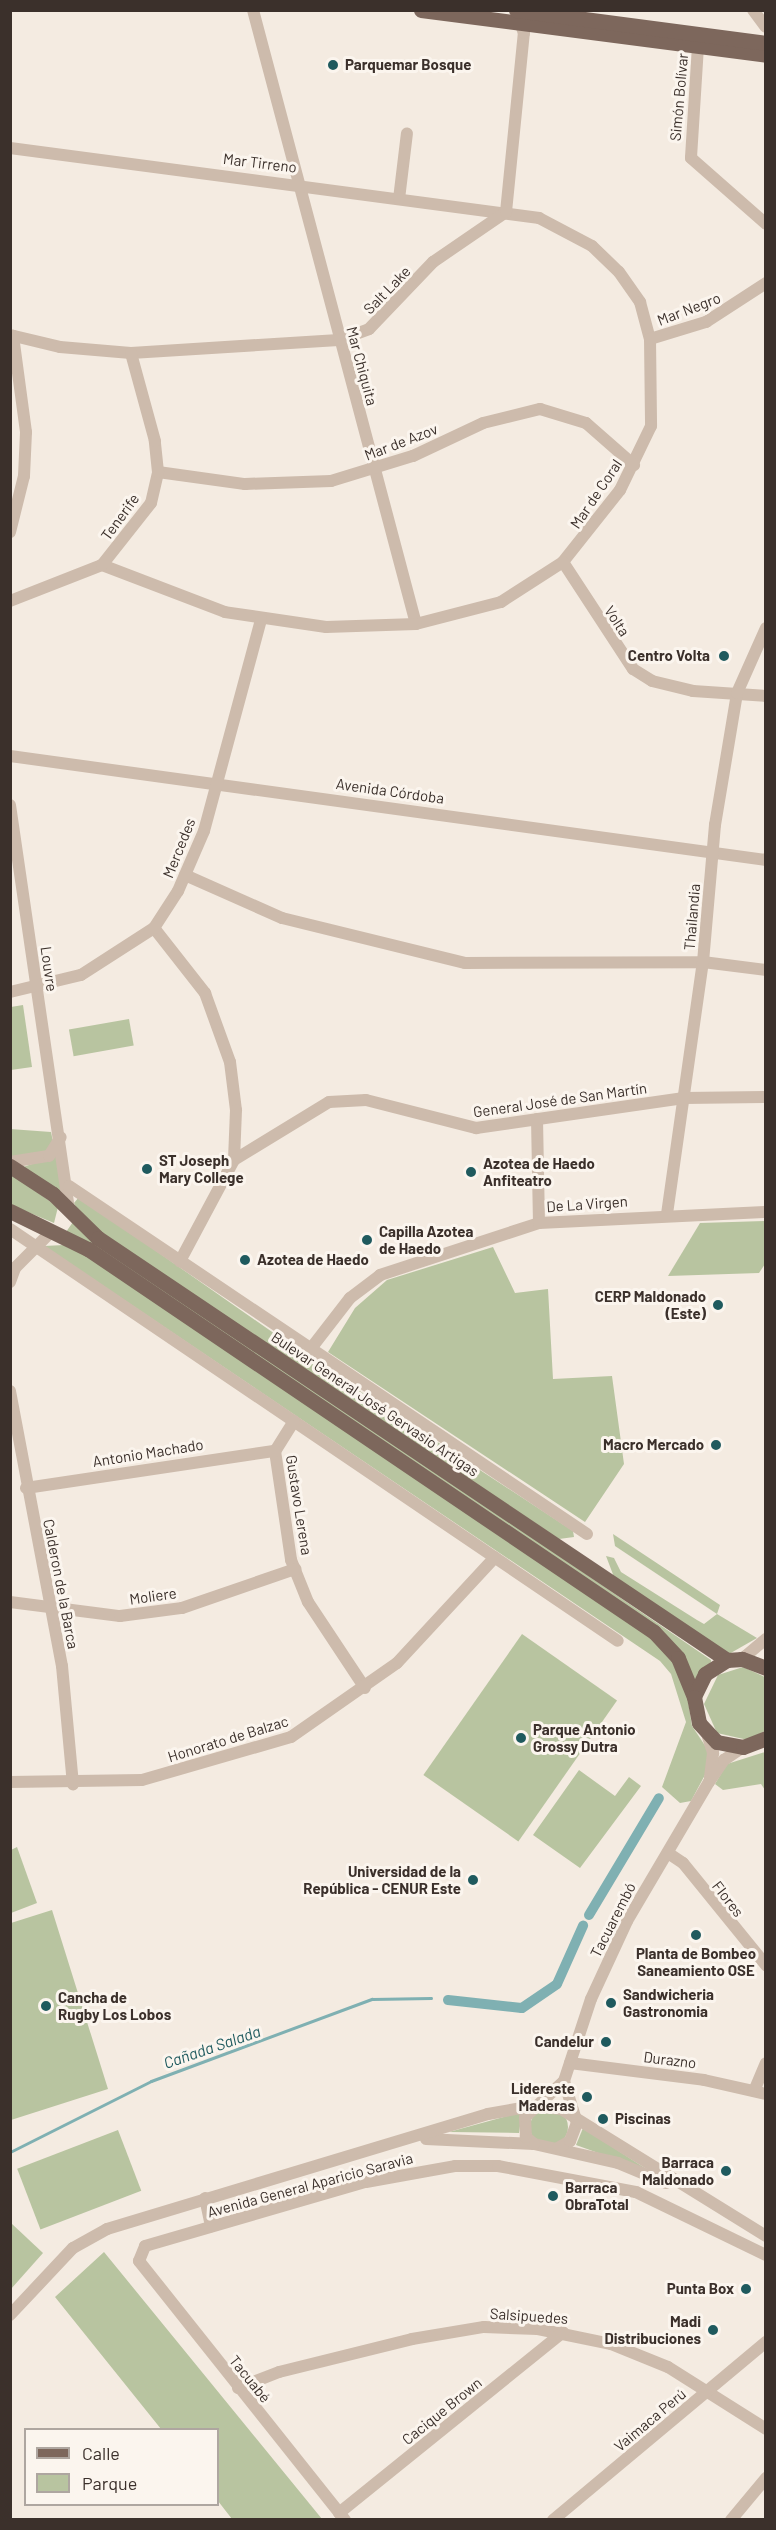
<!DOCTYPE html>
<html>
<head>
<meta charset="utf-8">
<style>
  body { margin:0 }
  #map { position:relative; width:776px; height:2530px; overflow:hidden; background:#f4ebe1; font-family:Barlow,sans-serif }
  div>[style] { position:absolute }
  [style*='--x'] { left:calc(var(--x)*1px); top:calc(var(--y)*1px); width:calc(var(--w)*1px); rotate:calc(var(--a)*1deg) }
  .green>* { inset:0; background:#b8c4a0; transform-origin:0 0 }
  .round { border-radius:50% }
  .stream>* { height:3px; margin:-1.5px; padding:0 1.5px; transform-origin:1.5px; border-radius:1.5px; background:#7fb0b2 }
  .canal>* { height:10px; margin:-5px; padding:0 5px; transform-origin:5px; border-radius:5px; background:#7fb0b2 }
  .minor>* { height:12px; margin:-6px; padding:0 6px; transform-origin:6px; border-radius:6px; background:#cdbbac }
  .major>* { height:15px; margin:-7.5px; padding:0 7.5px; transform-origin:7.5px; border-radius:7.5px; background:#7d675c }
  .dots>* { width:16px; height:16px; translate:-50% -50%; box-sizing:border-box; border:3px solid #fbf5ee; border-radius:50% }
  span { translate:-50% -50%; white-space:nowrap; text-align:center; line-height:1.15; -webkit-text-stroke:6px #fbf5ee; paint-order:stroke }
  .poi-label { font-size:15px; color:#3b302b; font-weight:700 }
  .left { translate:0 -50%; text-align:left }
  .right { translate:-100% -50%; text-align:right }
  .street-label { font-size:15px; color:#3b302b }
  .water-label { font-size:16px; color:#1f5a5e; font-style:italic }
  .frame { position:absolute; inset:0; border:12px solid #3b302b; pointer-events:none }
  .legend { position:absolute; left:24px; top:2428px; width:195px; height:78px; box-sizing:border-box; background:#fbf5ee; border:2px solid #aea6a0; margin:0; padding:8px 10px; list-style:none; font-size:18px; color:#3b302b }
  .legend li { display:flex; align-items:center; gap:12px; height:30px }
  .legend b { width:30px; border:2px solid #aea6a0 }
</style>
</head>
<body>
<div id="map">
  <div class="green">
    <div style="clip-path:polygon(23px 1005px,32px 1067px,11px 1070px,11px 1007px)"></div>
    <div style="left:129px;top:1019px;width:27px;height:61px;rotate:80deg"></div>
    <div style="clip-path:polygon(10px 1129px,51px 1132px,53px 1142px,49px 1151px,11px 1159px)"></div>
    <div style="clip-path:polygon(56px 1156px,67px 1199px,23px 1167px)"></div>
    <div style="clip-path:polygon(10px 1173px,58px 1207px,54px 1223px,11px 1205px)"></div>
    <div style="clip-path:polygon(79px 1197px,305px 1355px,573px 1531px,574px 1537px,559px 1539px,104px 1236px,78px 1211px,74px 1203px)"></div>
    <div style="clip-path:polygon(765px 1221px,765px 1264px,759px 1273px,668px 1276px,700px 1223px)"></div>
    <div style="clip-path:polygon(73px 1222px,711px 1660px,711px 1662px,694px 1680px,684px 1658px,66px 1232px)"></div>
    <div style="clip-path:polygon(64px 1245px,86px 1254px,650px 1635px,670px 1657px,687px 1695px,692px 1726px,708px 1750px,706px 1773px,691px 1801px,680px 1803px,662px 1787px,686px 1722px,671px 1674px,660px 1661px,44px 1246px)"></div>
    <div style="clip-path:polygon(493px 1247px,515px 1293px,548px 1289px,553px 1379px,612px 1376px,624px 1464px,585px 1522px,328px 1352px,355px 1308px,387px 1280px)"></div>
    <div style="clip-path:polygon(613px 1534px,720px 1605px,717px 1614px,757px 1638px,729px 1654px,614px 1577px,606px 1556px,614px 1558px,621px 1572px,697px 1620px,704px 1624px,717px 1614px,615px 1546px)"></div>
    <div style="left:522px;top:1634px;width:116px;height:172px;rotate:35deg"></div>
    <div style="clip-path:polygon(743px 1667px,765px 1677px,765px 1731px,748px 1740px,717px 1733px,704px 1704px,718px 1675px)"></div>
    <div style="clip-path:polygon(765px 1752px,765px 1790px,761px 1784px,723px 1790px,715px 1784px,727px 1764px)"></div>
    <div style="clip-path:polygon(579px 1770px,615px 1796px,629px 1777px,641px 1786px,580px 1868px,533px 1835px)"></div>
    <div style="clip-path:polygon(17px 1847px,37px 1903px,11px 1913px,11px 1850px)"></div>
    <div style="clip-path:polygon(52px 1910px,108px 2089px,11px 2120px,11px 1923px)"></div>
    <div class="round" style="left:530px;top:2108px;width:38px;height:38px"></div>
    <div style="clip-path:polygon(522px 2112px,519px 2133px,449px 2132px)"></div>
    <div style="clip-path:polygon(583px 2128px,651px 2172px,576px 2145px)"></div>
    <div style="left:118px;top:2130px;width:65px;height:108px;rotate:69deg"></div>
    <div style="clip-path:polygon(11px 2223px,43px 2253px,11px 2289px)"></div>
    <div style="clip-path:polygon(104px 2252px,322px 2519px,232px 2519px,218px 2501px,218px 2430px,161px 2429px,55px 2297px)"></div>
  </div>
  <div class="stream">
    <div style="--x:10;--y:2152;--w:158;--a:-26.7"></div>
    <div style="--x:151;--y:2081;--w:236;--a:-20.4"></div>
    <div style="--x:372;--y:1999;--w:59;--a:-1"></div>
  </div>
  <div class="canal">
    <div style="--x:589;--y:1915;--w:136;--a:-59.1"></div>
    <div style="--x:448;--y:2000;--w:74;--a:6.2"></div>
    <div style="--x:522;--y:2008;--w:42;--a:-34.4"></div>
    <div style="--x:557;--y:1984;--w:64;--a:-65.9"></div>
  </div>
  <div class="minor">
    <div style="--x:253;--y:10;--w:635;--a:75.13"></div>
    <div style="--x:753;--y:10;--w:21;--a:53"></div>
    <div style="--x:698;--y:46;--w:112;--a:93.6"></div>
    <div style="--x:691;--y:158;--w:100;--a:41.3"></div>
    <div style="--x:10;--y:148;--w:534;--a:7.54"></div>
    <div style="--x:539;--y:218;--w:60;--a:27.8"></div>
    <div style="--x:592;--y:246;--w:37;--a:44"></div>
    <div style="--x:619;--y:272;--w:37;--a:55"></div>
    <div style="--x:640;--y:302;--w:38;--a:75"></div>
    <div style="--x:650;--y:339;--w:87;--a:89.3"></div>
    <div style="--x:651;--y:426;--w:71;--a:115.8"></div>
    <div style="--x:620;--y:490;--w:92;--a:128.4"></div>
    <div style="--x:563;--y:562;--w:74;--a:147.2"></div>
    <div style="--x:501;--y:602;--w:88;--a:165.5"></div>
    <div style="--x:416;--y:624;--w:90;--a:178.1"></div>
    <div style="--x:326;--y:627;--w:102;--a:-171.6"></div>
    <div style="--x:225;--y:612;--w:132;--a:-159.1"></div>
    <div style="--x:399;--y:199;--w:66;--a:-83.1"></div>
    <div style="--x:10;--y:335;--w:51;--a:13.5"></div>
    <div style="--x:60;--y:347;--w:71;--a:4.8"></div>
    <div style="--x:131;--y:353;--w:208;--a:-3.6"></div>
    <div style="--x:339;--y:340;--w:32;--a:-20"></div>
    <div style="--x:369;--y:329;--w:93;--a:-46.3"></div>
    <div style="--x:433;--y:262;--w:88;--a:-34.4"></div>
    <div style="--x:506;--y:212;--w:180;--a:-84.3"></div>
    <div style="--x:524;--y:33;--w:17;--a:-111"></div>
    <div style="--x:650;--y:339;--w:59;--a:-16.9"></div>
    <div style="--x:706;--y:322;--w:72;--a:-33"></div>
    <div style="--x:158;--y:472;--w:88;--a:7.9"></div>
    <div style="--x:245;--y:484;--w:86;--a:-2"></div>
    <div style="--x:331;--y:481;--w:86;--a:-17"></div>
    <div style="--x:413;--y:456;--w:77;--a:-25.2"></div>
    <div style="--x:483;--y:423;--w:59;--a:-13.8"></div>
    <div style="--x:540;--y:409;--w:48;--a:16.9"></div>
    <div style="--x:586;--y:423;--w:64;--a:41.2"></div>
    <div style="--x:10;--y:532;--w:58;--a:-76"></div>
    <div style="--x:24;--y:476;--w:44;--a:-87.4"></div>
    <div style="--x:26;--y:432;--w:97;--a:-97.7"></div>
    <div style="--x:563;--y:562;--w:128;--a:56.8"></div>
    <div style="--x:633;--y:669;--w:22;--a:32"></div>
    <div style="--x:652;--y:681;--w:42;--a:13.7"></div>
    <div style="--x:693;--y:691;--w:73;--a:3.9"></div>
    <div style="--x:10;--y:601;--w:99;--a:-21.4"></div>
    <div style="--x:102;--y:565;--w:79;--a:-51.7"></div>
    <div style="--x:151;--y:503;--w:32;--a:-77"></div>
    <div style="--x:158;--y:472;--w:31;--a:-96"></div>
    <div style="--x:155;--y:441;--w:91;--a:-105.3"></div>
    <div style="--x:10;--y:756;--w:763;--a:7.83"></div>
    <div style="--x:10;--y:805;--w:409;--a:81.7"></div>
    <div style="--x:185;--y:875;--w:106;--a:23.9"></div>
    <div style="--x:282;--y:918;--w:188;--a:13.8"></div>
    <div style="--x:465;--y:963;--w:238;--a:-0.2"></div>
    <div style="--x:703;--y:962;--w:64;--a:7.2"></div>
    <div style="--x:154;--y:928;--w:83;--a:51.9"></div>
    <div style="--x:205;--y:993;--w:73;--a:70.1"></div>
    <div style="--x:230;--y:1062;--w:48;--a:82.9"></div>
    <div style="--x:236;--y:1110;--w:50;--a:92.3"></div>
    <div style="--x:234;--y:1160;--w:115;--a:118.1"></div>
    <div style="--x:10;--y:992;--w:73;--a:-13.5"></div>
    <div style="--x:81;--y:975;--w:87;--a:-32.8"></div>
    <div style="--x:154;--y:928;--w:44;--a:-57"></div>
    <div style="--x:178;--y:891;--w:65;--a:-66.6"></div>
    <div style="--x:204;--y:831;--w:219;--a:-74.9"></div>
    <div style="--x:537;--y:1119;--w:104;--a:88.9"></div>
    <div style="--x:234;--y:1160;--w:111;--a:-31.4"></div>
    <div style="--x:329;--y:1102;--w:37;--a:-3"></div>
    <div style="--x:366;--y:1100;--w:114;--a:14.3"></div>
    <div style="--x:476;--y:1128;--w:210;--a:-8.2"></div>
    <div style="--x:684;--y:1098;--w:82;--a:-0.7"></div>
    <div style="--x:10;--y:1162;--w:39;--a:-9"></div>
    <div style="--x:49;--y:1156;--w:22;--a:-58"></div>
    <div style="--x:69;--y:1186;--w:624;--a:33.89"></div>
    <div style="--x:667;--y:1214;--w:255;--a:-81.9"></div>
    <div style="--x:703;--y:962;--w:138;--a:-85"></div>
    <div style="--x:715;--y:825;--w:134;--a:-80.5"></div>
    <div style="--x:737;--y:693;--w:71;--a:-66"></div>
    <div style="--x:10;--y:1229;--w:734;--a:34.12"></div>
    <div style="--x:10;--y:1282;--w:15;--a:-70"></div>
    <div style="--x:15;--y:1268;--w:49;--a:-45"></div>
    <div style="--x:309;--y:1351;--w:67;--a:-52.3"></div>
    <div style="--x:350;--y:1298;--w:38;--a:-37"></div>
    <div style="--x:380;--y:1275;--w:167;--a:-18.1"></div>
    <div style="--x:539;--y:1223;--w:227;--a:-2.8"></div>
    <div style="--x:10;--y:1391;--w:280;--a:79.3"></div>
    <div style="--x:62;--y:1666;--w:119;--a:84.7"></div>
    <div style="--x:294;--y:1421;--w:36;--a:122"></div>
    <div style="--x:275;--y:1451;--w:110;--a:81.6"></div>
    <div style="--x:291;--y:1560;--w:45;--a:68"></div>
    <div style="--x:308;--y:1602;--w:103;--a:56.5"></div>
    <div style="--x:26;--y:1488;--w:252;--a:-8.5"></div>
    <div style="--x:10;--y:1602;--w:111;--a:7.3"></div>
    <div style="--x:120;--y:1616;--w:63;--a:-7.4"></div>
    <div style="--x:182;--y:1608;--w:120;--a:-19"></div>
    <div style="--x:742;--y:1659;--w:31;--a:-40"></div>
    <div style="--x:707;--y:1734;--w:20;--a:72"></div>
    <div style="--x:713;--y:1753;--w:25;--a:97"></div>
    <div style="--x:10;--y:1782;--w:132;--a:-0.9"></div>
    <div style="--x:142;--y:1780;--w:155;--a:-16.1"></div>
    <div style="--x:291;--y:1737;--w:129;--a:-34.9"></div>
    <div style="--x:397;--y:1663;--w:144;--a:-47.2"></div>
    <div style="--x:668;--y:1853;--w:18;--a:34"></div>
    <div style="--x:683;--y:1863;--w:132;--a:50.9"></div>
    <div style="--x:570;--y:2063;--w:135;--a:7.2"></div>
    <div style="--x:704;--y:2080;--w:64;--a:12.7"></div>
    <div style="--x:754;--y:2091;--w:30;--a:-67"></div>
    <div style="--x:426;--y:2139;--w:108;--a:2.7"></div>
    <div style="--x:534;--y:2144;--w:86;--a:12.7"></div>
    <div style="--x:618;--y:2163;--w:52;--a:22.6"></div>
    <div style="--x:534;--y:2144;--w:11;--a:-139"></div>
    <div style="--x:526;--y:2137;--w:20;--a:-93"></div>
    <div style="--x:525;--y:2117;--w:53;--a:-42.7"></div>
    <div style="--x:564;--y:2081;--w:86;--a:-71.8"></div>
    <div style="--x:591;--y:1999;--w:86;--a:-65.2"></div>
    <div style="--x:627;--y:1921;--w:161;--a:-59.5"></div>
    <div style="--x:709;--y:1782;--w:27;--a:-56"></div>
    <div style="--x:724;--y:1760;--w:23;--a:-34"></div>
    <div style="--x:558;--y:2148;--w:14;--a:-30"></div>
    <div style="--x:570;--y:2141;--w:19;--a:-69"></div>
    <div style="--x:577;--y:2123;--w:44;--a:-107.2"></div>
    <div style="--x:205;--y:2198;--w:29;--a:78"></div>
    <div style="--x:10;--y:2315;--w:92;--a:-46.8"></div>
    <div style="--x:73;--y:2248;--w:39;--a:-29"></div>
    <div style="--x:107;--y:2229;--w:398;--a:-16.8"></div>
    <div style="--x:488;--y:2114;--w:46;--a:-10.1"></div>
    <div style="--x:533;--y:2106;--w:28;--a:6"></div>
    <div style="--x:561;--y:2109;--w:241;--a:31.8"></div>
    <div style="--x:238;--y:2388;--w:44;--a:-21.3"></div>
    <div style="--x:279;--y:2372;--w:137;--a:-13.9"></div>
    <div style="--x:412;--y:2339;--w:73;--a:-9.5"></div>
    <div style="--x:484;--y:2327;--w:54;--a:2.1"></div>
    <div style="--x:538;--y:2329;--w:75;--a:11.6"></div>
    <div style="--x:611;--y:2344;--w:61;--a:22"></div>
    <div style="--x:668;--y:2367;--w:116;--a:32.3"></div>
    <div style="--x:339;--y:2513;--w:288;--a:-38.9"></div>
    <div style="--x:345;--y:2520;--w:331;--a:-128.5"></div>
    <div style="--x:139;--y:2261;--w:16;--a:-68"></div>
    <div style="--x:145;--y:2246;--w:230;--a:-16.2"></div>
    <div style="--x:366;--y:2182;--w:90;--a:-10.2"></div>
    <div style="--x:455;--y:2166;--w:43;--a:0"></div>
    <div style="--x:498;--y:2166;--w:140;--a:10.7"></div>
    <div style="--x:636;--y:2192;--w:144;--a:25.9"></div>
    <div style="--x:553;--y:2520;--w:278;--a:-39.9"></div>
    <div style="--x:731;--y:2520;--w:55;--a:-50.2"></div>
  </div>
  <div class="major">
    <div style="--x:421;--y:10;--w:348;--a:7.4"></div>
    <div style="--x:516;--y:10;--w:252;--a:7.5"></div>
    <div style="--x:10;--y:1166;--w:51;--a:33.1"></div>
    <div style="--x:53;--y:1194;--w:63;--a:44.4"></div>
    <div style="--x:98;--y:1238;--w:757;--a:33.86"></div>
    <div style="--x:10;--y:1211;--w:87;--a:26"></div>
    <div style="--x:88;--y:1249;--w:683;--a:34.09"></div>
    <div style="--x:654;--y:1632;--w:35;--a:47"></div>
    <div style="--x:678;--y:1658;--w:42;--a:67.7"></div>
    <div style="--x:766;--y:1668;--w:26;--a:-159"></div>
    <div style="--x:742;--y:1659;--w:15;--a:176"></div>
    <div style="--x:727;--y:1660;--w:26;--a:148"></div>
    <div style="--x:705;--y:1674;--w:25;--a:116"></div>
    <div style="--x:694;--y:1697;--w:26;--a:79"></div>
    <div style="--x:699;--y:1723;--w:26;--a:47"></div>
    <div style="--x:717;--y:1742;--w:26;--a:11"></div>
    <div style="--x:743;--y:1747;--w:25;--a:-21"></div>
  </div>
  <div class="dots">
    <div style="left:333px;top:65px;background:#1f5a5e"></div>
    <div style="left:724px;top:656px;background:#1f5a5e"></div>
    <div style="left:147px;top:1169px;background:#1f5a5e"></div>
    <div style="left:471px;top:1172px;background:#1f5a5e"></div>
    <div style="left:367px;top:1240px;background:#1f5a5e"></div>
    <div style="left:245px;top:1260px;background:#1f5a5e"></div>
    <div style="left:718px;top:1305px;background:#1f5a5e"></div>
    <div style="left:716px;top:1445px;background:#1f5a5e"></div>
    <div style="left:521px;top:1738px;background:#1f5a5e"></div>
    <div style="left:473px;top:1880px;background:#1f5a5e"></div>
    <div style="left:696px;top:1935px;background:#1f5a5e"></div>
    <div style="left:611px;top:2003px;background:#1f5a5e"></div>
    <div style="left:46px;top:2006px;background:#1f5a5e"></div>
    <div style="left:606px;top:2042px;background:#1f5a5e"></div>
    <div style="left:587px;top:2097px;background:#1f5a5e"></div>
    <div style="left:603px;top:2119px;background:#1f5a5e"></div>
    <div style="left:726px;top:2171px;background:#1f5a5e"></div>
    <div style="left:553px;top:2196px;background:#1f5a5e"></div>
    <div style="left:746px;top:2289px;background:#1f5a5e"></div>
    <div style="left:713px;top:2330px;background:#1f5a5e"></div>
  </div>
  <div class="poi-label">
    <span class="left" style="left:345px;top:65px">Parquemar Bosque</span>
    <span class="right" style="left:710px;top:656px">Centro Volta</span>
    <span class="left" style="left:159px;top:1169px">ST Joseph<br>Mary College</span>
    <span class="left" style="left:483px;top:1172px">Azotea de Haedo<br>Anfiteatro</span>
    <span class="left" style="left:379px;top:1240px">Capilla Azotea<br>de Haedo</span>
    <span class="left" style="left:257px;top:1260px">Azotea de Haedo</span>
    <span class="right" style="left:706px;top:1305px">CERP Maldonado<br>(Este)</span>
    <span class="right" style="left:704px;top:1445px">Macro Mercado</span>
    <span class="left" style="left:533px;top:1738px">Parque Antonio<br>Grossy Dutra</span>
    <span class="right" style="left:461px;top:1880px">Universidad de la<br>República - CENUR Este</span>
    <span style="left:696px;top:1962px">Planta de Bombeo<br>Saneamiento OSE</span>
    <span class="left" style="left:623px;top:2003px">Sandwicheria<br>Gastronomia</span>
    <span class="left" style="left:58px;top:2006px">Cancha de<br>Rugby Los Lobos</span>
    <span class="right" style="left:594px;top:2042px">Candelur</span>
    <span class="right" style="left:575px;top:2097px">Lidereste<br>Maderas</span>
    <span class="left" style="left:615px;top:2119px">Piscinas</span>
    <span class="right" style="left:714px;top:2171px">Barraca<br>Maldonado</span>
    <span class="left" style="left:565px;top:2196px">Barraca<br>ObraTotal</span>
    <span class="right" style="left:734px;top:2289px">Punta Box</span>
    <span class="right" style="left:701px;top:2330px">Madi<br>Distribuciones</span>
  </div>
  <div class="street-label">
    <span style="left:679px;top:97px;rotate:-85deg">Simón Bolívar</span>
    <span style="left:260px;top:163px;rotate:7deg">Mar Tirreno</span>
    <span style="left:387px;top:290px;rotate:-46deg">Salt Lake</span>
    <span style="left:689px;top:309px;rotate:-21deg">Mar Negro</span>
    <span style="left:362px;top:366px;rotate:75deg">Mar Chiquita</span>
    <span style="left:401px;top:442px;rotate:-21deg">Mar de Azov</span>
    <span style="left:596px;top:494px;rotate:-56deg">Mar de Coral</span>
    <span style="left:120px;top:517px;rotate:-54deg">Tenerife</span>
    <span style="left:617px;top:621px;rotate:57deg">Volta</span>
    <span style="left:390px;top:791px;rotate:8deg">Avenida Córdoba</span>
    <span style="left:179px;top:848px;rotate:-68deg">Mercedes</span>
    <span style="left:692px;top:917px;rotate:-85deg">Thailandia</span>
    <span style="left:49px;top:969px;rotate:82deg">Louvre</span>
    <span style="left:560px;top:1100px;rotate:-8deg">General José de San Martín</span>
    <span style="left:587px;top:1204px;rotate:-4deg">De La Virgen</span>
    <span style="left:375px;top:1404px;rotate:34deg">Bulevar General José Gervasio Artigas</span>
    <span style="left:148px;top:1453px;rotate:-9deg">Antonio Machado</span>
    <span style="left:299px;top:1505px;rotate:81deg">Gustavo Lerena</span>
    <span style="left:61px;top:1584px;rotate:79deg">Calderon de la Barca</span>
    <span style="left:153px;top:1596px;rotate:-8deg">Moliere</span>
    <span style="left:228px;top:1739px;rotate:-17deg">Honorato de Balzac</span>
    <span style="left:728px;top:1899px;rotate:52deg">Flores</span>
    <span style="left:613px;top:1920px;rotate:-63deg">Tacuarembó</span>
    <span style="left:670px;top:2060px;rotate:7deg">Durazno</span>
    <span style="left:310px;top:2185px;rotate:-15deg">Avenida General Aparicio Saravia</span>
    <span style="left:529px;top:2316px;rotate:4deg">Salsipuedes</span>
    <span style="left:250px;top:2379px;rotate:51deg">Tacuabé</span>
    <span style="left:442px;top:2411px;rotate:-39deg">Cacique Brown</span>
    <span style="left:650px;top:2420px;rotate:-40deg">Vaimaca Perú</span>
  </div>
  <div class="water-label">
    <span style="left:212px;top:2047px;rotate:-19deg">Cañada Salada</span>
  </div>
  <div class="frame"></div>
  <ul class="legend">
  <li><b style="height:8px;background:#7d675c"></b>Calle</li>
  <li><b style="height:16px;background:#b8c4a0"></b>Parque</li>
  </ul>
</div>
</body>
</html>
